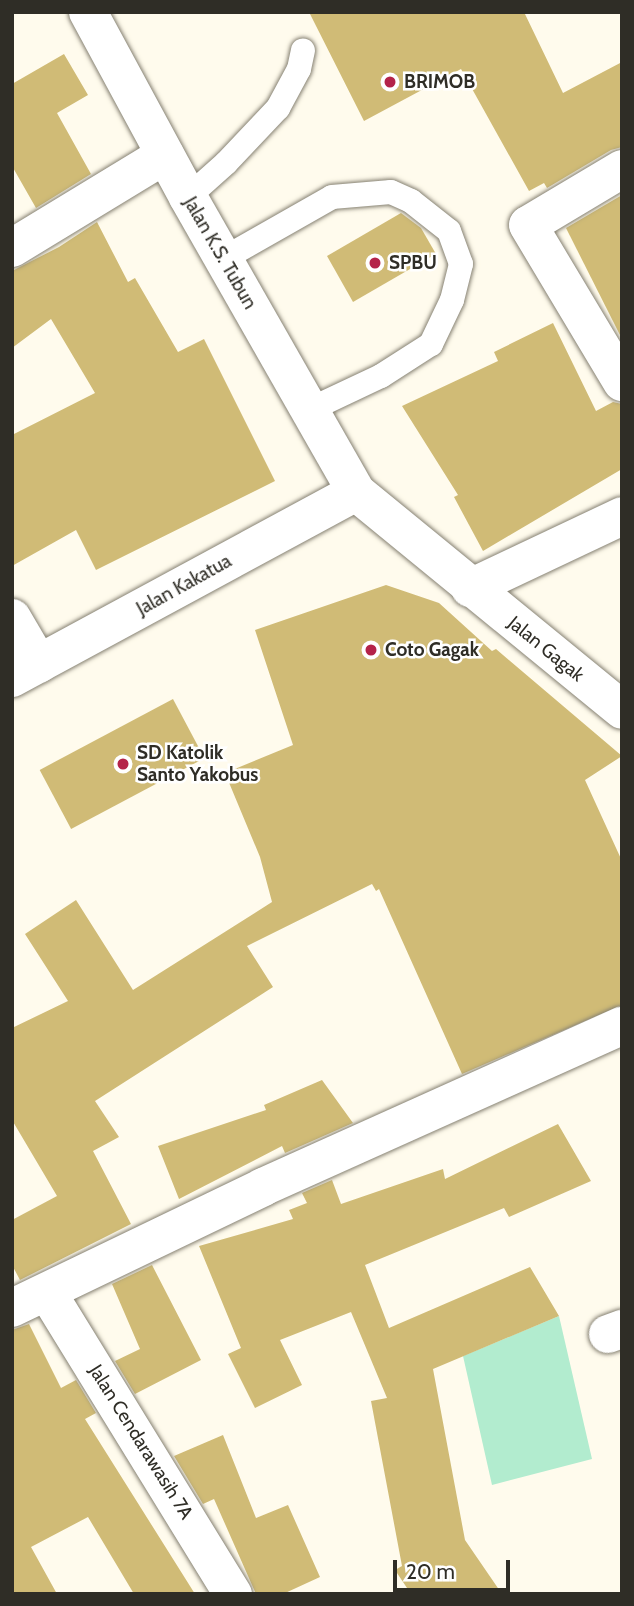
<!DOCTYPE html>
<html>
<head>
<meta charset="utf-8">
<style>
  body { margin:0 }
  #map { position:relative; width:634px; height:1606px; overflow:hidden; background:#fffbed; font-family:Cabin,sans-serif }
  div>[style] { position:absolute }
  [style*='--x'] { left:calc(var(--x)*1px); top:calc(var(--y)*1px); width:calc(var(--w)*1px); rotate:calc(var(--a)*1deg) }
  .green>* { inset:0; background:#b2eccf }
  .building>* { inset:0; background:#d0bb76; transform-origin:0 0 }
  .roads { filter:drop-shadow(0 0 2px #868172) drop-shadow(0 0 2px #868172) }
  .lane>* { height:24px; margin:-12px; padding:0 12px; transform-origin:12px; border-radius:12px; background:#fff }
  .street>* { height:38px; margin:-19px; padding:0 19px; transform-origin:19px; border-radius:19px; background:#fff }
  .secondary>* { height:38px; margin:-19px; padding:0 19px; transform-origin:19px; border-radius:19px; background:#fff }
  .dots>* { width:19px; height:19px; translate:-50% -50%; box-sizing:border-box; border:4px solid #fff; border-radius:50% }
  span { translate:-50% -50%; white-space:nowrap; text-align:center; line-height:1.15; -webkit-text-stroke:5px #fff; paint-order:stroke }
  .poi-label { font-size:19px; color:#2f2d26; font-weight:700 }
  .left { translate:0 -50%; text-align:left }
  .street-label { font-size:19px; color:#2f2d26 }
  .frame { position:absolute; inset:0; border:14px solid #2f2d26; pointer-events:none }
  .scale { position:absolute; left:393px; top:1560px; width:117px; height:32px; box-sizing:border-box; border:4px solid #2f2d26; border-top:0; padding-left:9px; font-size:21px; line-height:24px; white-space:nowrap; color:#2f2d26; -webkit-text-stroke:5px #fff; paint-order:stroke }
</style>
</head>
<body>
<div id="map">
  <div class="green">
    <div style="clip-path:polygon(559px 1316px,592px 1459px,492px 1485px,463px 1356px)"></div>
  </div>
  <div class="building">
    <div style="clip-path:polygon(309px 12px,524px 12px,563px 93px,622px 62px,622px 147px,611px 150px,547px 188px,544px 183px,529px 191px,461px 69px,364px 121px)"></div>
    <div style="clip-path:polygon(64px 54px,88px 95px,57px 113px,91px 174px,36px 208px,12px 166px,12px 84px)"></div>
    <div style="clip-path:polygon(622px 195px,622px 339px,566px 228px)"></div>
    <div style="clip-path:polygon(401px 213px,421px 228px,436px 254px,353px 302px,327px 256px)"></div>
    <div style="clip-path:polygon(97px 222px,128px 282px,135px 278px,178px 352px,204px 339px,275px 481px,96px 570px,76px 530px,12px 566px,12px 435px,95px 393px,51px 319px,12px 348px,12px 271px,59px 247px)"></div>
    <div style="clip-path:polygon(553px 323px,596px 411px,613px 402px,622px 404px,622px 469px,483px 551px,454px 497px,458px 495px,402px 406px,498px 361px,494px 352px)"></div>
    <div style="clip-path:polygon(386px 585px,439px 603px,492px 651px,496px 649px,622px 756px,585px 780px,622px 861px,622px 1005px,462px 1074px,379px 889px,376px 891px,372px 884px,247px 946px,273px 987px,95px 1101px,119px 1137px,93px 1151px,131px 1224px,20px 1280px,12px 1265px,12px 1220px,57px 1196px,12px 1120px,12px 1028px,68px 1001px,25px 934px,76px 900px,133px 990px,272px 902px,260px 857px,225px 773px,293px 745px,255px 630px)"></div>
    <div style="left:173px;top:699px;width:67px;height:151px;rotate:62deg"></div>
    <div style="clip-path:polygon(322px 1080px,353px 1123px,285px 1153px,282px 1146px,179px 1199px,158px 1146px,266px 1110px,264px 1105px)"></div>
    <div style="clip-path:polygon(558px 1124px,591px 1181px,509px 1217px,504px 1208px,365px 1265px,389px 1328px,530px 1267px,559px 1316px,433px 1369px,465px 1540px,502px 1594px,411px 1594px,395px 1570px,402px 1566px,371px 1401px,387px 1398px,351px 1312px,280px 1340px,302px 1385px,255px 1408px,228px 1354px,241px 1348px,199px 1246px,293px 1219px,289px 1210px,307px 1203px,302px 1193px,332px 1180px,341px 1204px,443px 1169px,445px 1179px)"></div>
    <div style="clip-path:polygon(152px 1265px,201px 1360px,135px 1394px,115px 1361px,140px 1349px,112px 1284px)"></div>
    <div style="clip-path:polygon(29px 1324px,61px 1388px,76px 1380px,96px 1413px,85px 1419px,195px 1594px,134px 1594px,88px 1517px,31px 1547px,57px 1594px,12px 1594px,12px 1330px)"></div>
    <div style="clip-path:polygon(223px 1435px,256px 1518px,288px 1505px,320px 1577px,283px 1594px,256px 1594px,214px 1499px,203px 1504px,174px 1456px)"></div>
  </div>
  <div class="roads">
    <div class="lane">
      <div style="--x:188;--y:197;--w:51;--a:-41.8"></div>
      <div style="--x:226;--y:163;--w:76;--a:-46.6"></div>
      <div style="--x:278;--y:108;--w:44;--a:-61.7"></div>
      <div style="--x:299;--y:69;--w:19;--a:-78"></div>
      <div style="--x:223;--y:259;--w:125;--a:-29.6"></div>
      <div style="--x:332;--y:197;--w:59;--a:-4.8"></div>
      <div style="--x:391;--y:192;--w:22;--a:24"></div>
      <div style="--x:411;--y:201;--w:48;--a:38.3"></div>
      <div style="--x:449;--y:231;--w:35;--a:70"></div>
      <div style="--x:461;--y:264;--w:37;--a:104"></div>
      <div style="--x:452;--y:300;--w:49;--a:115.5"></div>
      <div style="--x:431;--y:344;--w:59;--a:147.4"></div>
      <div style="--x:381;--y:376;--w:80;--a:154.7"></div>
    </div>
    <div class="street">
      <div style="--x:622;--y:169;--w:109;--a:149.2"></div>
      <div style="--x:528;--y:225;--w:183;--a:59.1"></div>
      <div style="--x:12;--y:248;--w:179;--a:-31.3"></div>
      <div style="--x:470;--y:588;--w:168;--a:-25.3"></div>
      <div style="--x:12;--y:618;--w:53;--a:59.6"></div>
      <div style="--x:47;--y:1292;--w:355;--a:58.4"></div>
      <div style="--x:12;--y:1308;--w:279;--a:-25.7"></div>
      <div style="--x:263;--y:1187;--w:393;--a:-24.2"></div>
      <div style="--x:608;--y:1334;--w:15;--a:-20"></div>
    </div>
    <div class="secondary">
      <div style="--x:88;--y:12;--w:210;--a:61.6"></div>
      <div style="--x:188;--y:197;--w:339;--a:60.3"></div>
      <div style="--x:356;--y:492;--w:344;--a:39.3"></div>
      <div style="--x:12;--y:678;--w:391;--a:-28.4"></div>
    </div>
  </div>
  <div class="dots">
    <div style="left:390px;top:82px;background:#b42349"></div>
    <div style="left:375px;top:263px;background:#b42349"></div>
    <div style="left:371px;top:650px;background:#b42349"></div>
    <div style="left:123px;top:764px;background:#b42349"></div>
  </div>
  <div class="poi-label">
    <span class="left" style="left:404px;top:82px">BRIMOB</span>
    <span class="left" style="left:389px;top:263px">SPBU</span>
    <span class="left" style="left:385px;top:650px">Coto Gagak</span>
    <span class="left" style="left:137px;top:764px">SD Katolik<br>Santo Yakobus</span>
  </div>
  <div class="street-label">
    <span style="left:220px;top:253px;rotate:60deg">Jalan K.S. Tubun</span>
    <span style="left:184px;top:585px;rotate:-29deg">Jalan Kakatua</span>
    <span style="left:546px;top:649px;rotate:39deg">Jalan Gagak</span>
    <span style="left:141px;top:1442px;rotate:58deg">Jalan Cendarawasih 7A</span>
  </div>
  <div class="frame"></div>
  <div class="scale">20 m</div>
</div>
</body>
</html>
